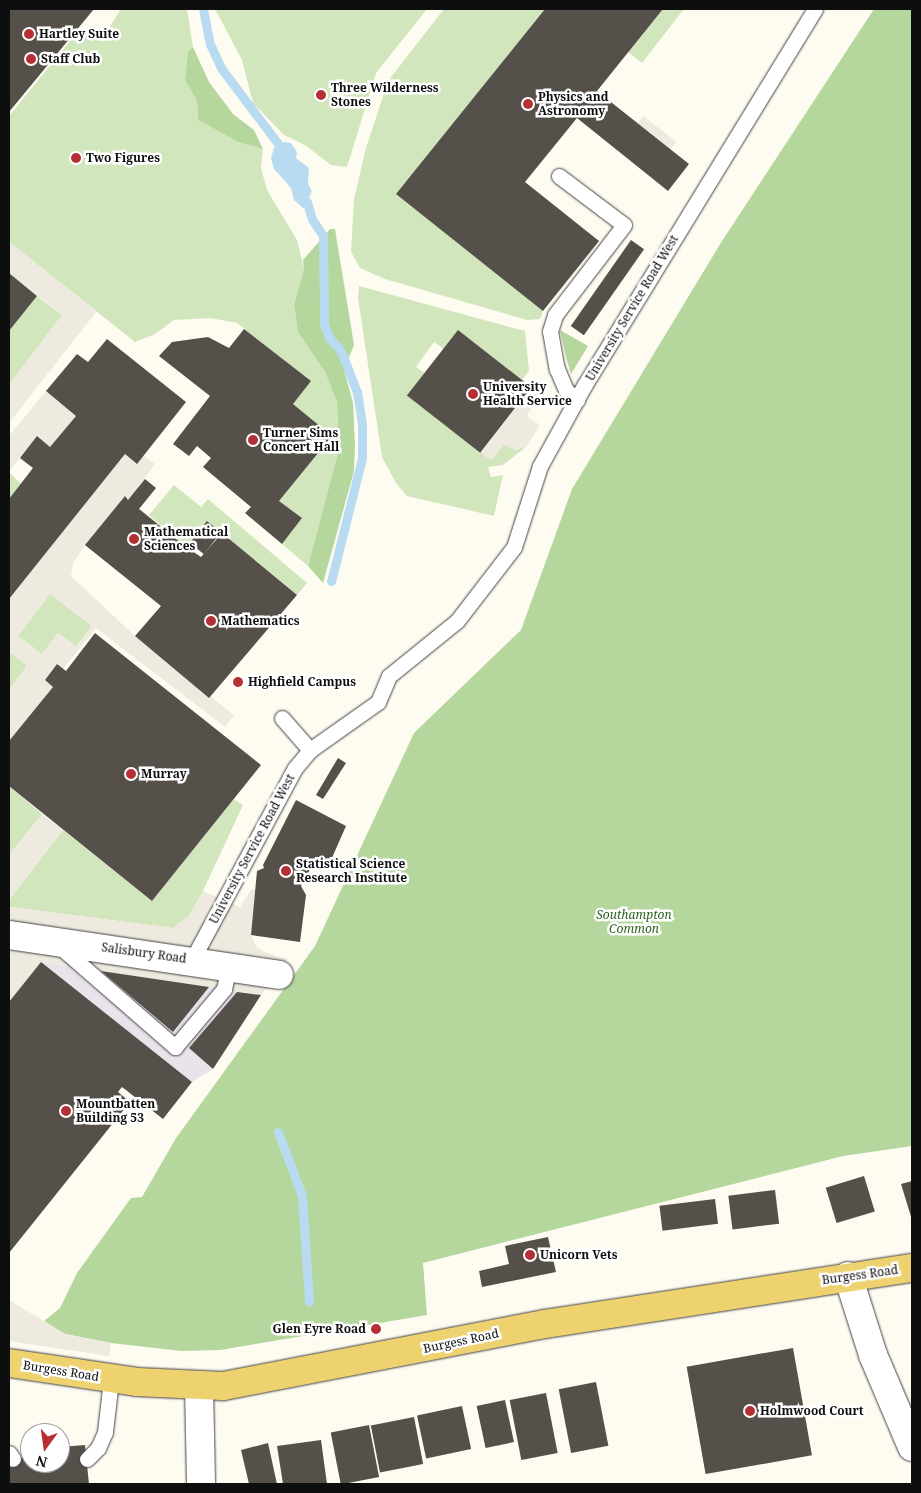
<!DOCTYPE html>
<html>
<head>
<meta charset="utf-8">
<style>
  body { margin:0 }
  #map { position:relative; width:921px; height:1493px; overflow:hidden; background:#fefcf1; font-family:"Noto Serif",serif }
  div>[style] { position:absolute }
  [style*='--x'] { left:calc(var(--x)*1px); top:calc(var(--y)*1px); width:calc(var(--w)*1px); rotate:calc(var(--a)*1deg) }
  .industrial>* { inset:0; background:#ebe3ec }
  .green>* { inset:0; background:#d1e6bc }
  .forest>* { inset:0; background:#b5d69d }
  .plaza>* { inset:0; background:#eeeadf }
  .water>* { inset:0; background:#b9dbf2 }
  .stream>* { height:9px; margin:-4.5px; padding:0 4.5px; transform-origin:4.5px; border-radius:4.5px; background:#b9dbf2 }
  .building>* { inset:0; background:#56504b; transform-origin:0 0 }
  .roads { filter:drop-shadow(0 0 1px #414141) drop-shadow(0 0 1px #414141) }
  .lane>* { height:15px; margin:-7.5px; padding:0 7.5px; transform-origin:7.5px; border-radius:7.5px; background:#fff }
  .street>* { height:28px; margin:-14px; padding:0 14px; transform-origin:14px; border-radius:14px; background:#fff }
  .primary>* { height:28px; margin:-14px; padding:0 14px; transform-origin:14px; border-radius:14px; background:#eed270 }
  .dots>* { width:14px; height:14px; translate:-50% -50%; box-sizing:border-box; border:2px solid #fff; border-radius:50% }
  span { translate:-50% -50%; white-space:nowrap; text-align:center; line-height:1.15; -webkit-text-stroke:5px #fff; paint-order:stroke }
  .poi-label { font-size:12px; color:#0e0e0e; font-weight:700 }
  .left { translate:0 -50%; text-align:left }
  .right { translate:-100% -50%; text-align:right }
  .street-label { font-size:12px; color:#0e0e0e }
  .park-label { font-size:12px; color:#2f6223; font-style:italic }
  .frame { position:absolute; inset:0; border:10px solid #0e0e0e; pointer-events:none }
  .north { position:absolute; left:20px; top:1423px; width:50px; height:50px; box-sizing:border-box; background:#fff; border:1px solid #9f9f9f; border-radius:50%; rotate:194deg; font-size:14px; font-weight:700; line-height:20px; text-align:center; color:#0e0e0e }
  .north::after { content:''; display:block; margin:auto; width:18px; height:22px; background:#b43034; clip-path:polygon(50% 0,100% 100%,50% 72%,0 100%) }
</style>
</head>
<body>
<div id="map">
  <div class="industrial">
    <div style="clip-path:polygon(41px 962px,82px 968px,261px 995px,213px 1069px,192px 1082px)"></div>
  </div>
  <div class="green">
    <div style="clip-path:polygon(121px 9px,187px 9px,193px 47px,188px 51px,185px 80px,197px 101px,198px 120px,238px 142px,263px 149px,261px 168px,267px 190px,297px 240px,304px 269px,294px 305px,298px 332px,325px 372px,337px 402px,339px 449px,308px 566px,282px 544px,302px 518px,279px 501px,332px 436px,293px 404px,310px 381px,237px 323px,210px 318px,174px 320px,155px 334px,135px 342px,9px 242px,9px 116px,79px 30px,101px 41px)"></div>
    <div style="clip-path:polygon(215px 9px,427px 9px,376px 73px,347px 167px,331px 165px,305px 145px,284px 135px,253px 103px,242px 60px)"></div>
    <div style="clip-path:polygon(444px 9px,545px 9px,429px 155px,543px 311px,540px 319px,527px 320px,385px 279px,360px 268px,351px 252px,354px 199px,366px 148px,388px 81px)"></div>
    <div style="clip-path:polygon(663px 9px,684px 9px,642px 63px,628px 52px)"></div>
    <div style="clip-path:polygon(359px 286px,525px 331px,529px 371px,522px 380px,451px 354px,434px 342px,416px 367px,432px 378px,414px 401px,491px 460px,504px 444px,515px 450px,527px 446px,503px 465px,488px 467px,491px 477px,503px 475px,494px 516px,407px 496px,396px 483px,382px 457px,358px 298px)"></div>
    <div style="clip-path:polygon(37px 296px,62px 315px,9px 385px,9px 331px)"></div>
    <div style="clip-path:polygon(9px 472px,21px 484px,9px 499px)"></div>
    <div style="clip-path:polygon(174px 485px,201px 507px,208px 499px,307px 583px,297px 595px,208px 521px,186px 547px,149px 515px)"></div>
    <div style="clip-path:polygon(50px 594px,92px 626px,76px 647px,58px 633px,42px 654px,18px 636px)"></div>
    <div style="clip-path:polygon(9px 651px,27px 666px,9px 690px)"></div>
    <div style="clip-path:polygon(9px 786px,42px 814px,9px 855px)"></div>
    <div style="clip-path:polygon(234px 799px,243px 805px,203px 891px,189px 916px,173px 928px,9px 907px,9px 900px,63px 830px,152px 901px)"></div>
  </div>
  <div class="forest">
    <div style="clip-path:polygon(874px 9px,912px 9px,912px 1146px,843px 1156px,423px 1263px,427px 1315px,220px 1350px,181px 1351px,111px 1343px,65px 1334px,44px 1321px,60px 1308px,77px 1273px,131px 1198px,142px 1197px,176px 1138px,315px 946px,414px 733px,521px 630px,572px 489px,722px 241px)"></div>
    <div style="clip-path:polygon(193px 47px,209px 82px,233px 114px,254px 130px,263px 149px,238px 142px,198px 120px,197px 101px,185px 80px,188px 51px)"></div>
    <div style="clip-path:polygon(330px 229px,335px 229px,354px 345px,344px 369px,353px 403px,355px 445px,354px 471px,323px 583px,308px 566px,339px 449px,337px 402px,325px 372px,298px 332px,294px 305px,304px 269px,303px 260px)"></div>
    <div style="clip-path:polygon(560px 330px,588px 346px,571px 374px,566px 357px)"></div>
  </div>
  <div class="plaza">
    <div style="clip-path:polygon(643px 116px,677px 142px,670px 149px,638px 123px)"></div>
    <div style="clip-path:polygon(9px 242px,97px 311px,9px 423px,9px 385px,62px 315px,9px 273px)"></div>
    <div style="clip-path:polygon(532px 387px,539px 395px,527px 416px,540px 425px,527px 446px,515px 450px,504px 445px,491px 460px,481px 453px)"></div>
    <div style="clip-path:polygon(46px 391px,76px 416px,33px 468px,20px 458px,9px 471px,9px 436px)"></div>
    <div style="clip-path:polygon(evenodd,125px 454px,136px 464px,143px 455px,155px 464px,129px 500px,201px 557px,161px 606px,85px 545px,73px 563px,71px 576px,135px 636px,234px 715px,225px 727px,96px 628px,63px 669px,57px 664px,45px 680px,53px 687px,9px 741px,9px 690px,27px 666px,9px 651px,9px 599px,125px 454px,50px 594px,92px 626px,76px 646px,58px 633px,42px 654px,18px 636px,50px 594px)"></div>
    <div style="clip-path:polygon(42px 814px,63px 830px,9px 900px,9px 855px)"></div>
    <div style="clip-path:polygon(256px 889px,251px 935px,257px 947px,267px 953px,287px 959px,279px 975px,261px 995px,42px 962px,9px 1002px,9px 907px,173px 928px,189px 916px,203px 891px,240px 907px,251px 890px)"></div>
    <div style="clip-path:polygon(9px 1300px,65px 1334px,111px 1343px,109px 1356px,9px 1341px)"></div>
  </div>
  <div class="water">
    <div style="clip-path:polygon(284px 142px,291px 143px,297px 152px,296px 158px,309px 168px,308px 184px,312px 191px,304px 209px,294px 200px,291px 188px,274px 169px,271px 158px,274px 148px)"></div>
  </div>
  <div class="stream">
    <div style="--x:203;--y:9;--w:36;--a:79"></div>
    <div style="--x:210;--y:44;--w:26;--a:65"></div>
    <div style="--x:221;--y:68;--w:96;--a:53"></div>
    <div style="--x:307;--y:202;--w:18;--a:74"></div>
    <div style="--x:312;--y:219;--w:20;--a:57"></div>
    <div style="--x:323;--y:236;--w:88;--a:89.3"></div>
    <div style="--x:324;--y:324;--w:16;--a:68"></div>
    <div style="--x:330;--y:339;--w:13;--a:45"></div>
    <div style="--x:339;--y:348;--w:14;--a:65"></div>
    <div style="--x:345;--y:361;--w:33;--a:69"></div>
    <div style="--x:357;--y:392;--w:33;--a:81"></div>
    <div style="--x:362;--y:425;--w:33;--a:90"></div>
    <div style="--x:362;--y:458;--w:127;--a:104.1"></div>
    <div style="--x:278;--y:1132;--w:68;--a:69.4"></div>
    <div style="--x:302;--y:1196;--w:106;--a:86.2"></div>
  </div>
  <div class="building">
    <div style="clip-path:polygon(9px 9px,94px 9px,9px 112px)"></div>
    <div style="clip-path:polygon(545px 9px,663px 9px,597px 91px,689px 164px,668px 191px,577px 118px,525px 182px,599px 241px,543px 311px,396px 194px)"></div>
    <div style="left:631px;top:240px;width:16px;height:105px;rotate:35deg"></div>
    <div style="clip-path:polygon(9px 273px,37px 296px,9px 331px)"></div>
    <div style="clip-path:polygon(244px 329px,311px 381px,293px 404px,332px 436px,279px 501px,302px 518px,282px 544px,245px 513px,251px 507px,203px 467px,211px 458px,197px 446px,189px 456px,173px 444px,210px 396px,159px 356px,172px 342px,208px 337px,229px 348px)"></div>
    <div style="left:458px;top:330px;width:93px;height:83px;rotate:38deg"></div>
    <div style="clip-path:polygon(107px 339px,186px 402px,137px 464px,125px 454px,9px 599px,9px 499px,33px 468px,20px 458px,37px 436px,50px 447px,76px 416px,46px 391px,77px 354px,88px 362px)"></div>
    <div style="clip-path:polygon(145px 479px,156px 488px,139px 509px,186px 547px,201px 557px,222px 533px,297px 595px,209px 698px,135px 636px,161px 606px,85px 545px,125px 496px,128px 500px)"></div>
    <div style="left:207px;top:521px;width:18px;height:28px;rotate:38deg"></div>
    <div style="clip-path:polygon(95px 633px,261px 765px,152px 901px,9px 786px,9px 741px,53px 687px,45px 680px,57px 664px,66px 671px)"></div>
    <div style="clip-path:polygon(338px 758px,346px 763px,323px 799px,316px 795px)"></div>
    <div style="clip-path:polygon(296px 800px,346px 826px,331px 860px,317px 857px,301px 886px,306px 895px,300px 942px,251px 935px,257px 871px,264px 868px,263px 865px)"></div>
    <div style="clip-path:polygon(41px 962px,192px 1082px,163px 1119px,122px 1087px,118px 1092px,130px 1102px,9px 1253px,9px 1002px)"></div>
    <div style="clip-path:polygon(101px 971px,209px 987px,173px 1032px)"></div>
    <div style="clip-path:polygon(237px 992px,261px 995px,213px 1069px,189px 1048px)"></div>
    <div style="left:864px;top:1176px;width:37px;height:40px;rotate:73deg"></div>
    <div style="clip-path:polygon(912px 1181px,912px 1220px,901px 1184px)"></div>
    <div style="left:775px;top:1190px;width:34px;height:47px;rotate:83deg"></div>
    <div style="left:715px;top:1199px;width:25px;height:56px;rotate:83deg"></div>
    <div style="clip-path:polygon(548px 1237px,556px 1272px,482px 1287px,479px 1271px,509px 1264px,505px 1246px)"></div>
    <div style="left:793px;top:1348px;width:109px;height:108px;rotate:80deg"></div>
    <div style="left:596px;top:1382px;width:65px;height:38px;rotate:79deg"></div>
    <div style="left:546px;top:1393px;width:61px;height:37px;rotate:79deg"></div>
    <div style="left:505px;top:1400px;width:43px;height:29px;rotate:78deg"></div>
    <div style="left:462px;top:1406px;width:44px;height:46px;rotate:78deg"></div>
    <div style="left:414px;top:1417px;width:48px;height:44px;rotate:79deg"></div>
    <div style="left:369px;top:1425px;width:53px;height:39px;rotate:79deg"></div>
    <div style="clip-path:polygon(321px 1440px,327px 1484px,283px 1484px,277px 1446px)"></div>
    <div style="clip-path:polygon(268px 1443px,277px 1484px,249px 1484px,241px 1450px)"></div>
    <div style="clip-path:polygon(85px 1445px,89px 1484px,9px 1484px,9px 1459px,28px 1457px,27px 1450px,30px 1449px,30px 1463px,60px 1463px,60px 1447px)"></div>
  </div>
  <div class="roads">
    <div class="lane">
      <div style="--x:559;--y:176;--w:81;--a:37"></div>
      <div style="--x:624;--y:225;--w:113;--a:127.5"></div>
      <div style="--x:555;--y:315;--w:17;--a:107"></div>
      <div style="--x:550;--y:331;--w:39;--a:80"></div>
      <div style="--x:557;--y:369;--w:23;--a:67"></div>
      <div style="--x:566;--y:390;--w:15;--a:42"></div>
      <div style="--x:282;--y:718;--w:43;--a:48.8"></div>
      <div style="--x:57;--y:944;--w:157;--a:41.1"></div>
      <div style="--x:175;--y:1047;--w:76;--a:-49.8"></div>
      <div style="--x:224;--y:989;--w:24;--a:-78"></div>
      <div style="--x:192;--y:960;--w:218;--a:-61.8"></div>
      <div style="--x:295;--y:768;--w:23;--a:-50"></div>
      <div style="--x:310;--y:750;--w:83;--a:-35.2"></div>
      <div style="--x:378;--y:702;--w:28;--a:-67"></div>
      <div style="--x:389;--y:676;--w:87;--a:-39"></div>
      <div style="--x:457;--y:621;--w:93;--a:-52.4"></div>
      <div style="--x:514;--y:547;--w:85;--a:-72.2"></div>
      <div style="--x:540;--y:466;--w:91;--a:-61.2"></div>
      <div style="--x:584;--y:386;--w:442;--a:-58.5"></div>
      <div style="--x:9;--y:1453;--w:7;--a:56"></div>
      <div style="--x:87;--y:1459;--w:16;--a:-45"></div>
      <div style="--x:98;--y:1448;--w:17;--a:-66"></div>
      <div style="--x:105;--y:1432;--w:53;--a:-83.5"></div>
    </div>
    <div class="street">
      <div style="--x:9;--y:935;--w:273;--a:8.4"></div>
      <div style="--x:848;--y:1276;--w:83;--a:72.4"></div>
      <div style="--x:873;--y:1355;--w:100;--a:67"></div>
      <div style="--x:199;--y:1387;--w:97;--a:88.8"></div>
    </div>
    <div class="primary">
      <div style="--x:9;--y:1363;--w:129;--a:8.4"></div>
      <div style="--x:137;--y:1382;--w:86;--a:2.7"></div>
      <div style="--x:223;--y:1386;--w:328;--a:-10.9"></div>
      <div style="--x:545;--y:1324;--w:371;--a:-8.7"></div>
    </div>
  </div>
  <div class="dots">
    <div style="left:29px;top:34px;background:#b43034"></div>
    <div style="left:31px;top:59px;background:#b43034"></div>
    <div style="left:321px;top:95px;background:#b43034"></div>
    <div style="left:528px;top:104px;background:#b43034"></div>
    <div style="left:76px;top:158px;background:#b43034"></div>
    <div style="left:473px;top:394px;background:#b43034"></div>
    <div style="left:253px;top:440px;background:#b43034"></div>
    <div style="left:134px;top:539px;background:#b43034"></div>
    <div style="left:211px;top:621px;background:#b43034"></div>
    <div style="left:238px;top:682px;background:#b43034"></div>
    <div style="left:131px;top:774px;background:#b43034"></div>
    <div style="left:286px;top:871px;background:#b43034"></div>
    <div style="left:66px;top:1111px;background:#b43034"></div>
    <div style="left:530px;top:1255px;background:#b43034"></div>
    <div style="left:376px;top:1329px;background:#b43034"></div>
    <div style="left:750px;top:1411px;background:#b43034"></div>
  </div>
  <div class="poi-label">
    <span class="left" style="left:39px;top:34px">Hartley Suite</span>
    <span class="left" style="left:41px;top:59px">Staff Club</span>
    <span class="left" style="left:331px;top:95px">Three Wilderness<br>Stones</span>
    <span class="left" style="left:538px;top:104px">Physics and<br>Astronomy</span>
    <span class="left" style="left:86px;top:158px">Two Figures</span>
    <span class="left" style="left:483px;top:394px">University<br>Health Service</span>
    <span class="left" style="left:263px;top:440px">Turner Sims<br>Concert Hall</span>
    <span class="left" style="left:144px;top:539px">Mathematical<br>Sciences</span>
    <span class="left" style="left:221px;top:621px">Mathematics</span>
    <span class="left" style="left:248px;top:682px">Highfield Campus</span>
    <span class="left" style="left:141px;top:774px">Murray</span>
    <span class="left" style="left:296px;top:871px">Statistical Science<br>Research Institute</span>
    <span class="left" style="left:76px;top:1111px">Mountbatten<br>Building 53</span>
    <span class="left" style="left:540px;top:1255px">Unicorn Vets</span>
    <span class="right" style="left:366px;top:1329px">Glen Eyre Road</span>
    <span class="left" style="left:760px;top:1411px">Holmwood Court</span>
  </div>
  <div class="street-label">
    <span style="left:632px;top:308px;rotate:-59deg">University Service Road West</span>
    <span style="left:252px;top:849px;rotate:-62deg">University Service Road West</span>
    <span style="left:144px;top:953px;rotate:8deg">Salisbury Road</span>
    <span style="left:860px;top:1275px;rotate:-8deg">Burgess Road</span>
    <span style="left:461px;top:1341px;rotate:-12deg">Burgess Road</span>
    <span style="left:61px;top:1371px;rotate:9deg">Burgess Road</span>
  </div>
  <div class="park-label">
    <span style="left:634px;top:922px">Southampton<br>Common</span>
  </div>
  <div class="frame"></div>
  <div class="north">N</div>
</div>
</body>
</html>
